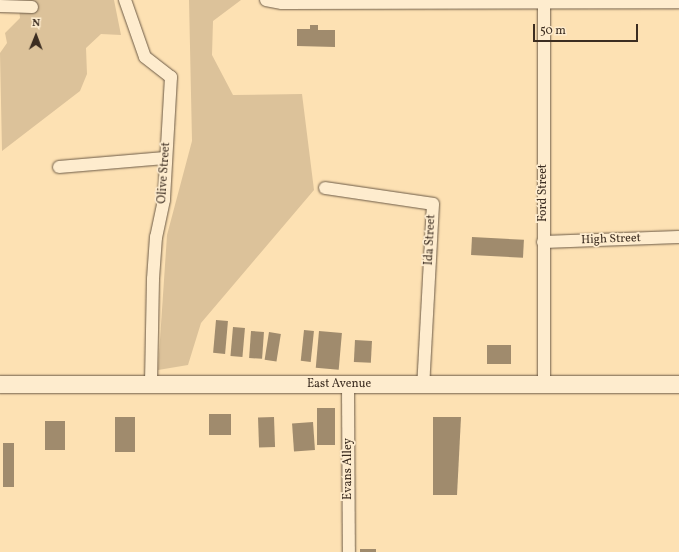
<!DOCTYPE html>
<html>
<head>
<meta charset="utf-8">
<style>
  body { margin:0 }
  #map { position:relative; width:679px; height:552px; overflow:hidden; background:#fde1b3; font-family:Vollkorn,serif }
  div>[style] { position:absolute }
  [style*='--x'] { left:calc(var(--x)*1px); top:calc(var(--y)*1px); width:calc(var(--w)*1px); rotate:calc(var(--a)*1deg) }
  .green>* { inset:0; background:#dcc29a }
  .building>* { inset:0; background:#a08b6d; transform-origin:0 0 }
  .roads { filter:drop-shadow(0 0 1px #6c5a46) drop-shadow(0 0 1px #6c5a46) }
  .street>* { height:12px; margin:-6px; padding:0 6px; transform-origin:6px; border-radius:6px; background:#feecce }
  .secondary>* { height:17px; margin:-8.5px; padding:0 8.5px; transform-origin:8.5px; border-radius:8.5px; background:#feecce }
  span { translate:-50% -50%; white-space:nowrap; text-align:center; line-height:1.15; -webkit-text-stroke:3.5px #feecce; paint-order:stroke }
  .street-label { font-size:12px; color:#3c2d21 }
  .north { position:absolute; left:16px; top:16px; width:40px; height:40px; -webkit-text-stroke:3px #feecce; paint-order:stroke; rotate:1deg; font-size:11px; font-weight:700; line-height:16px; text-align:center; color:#3c2d21 }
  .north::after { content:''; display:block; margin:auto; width:14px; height:18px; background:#3c2d21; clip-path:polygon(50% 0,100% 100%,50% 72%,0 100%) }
  .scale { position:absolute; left:533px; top:24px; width:105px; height:18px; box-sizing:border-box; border:2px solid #3c2d21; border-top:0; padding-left:5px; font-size:12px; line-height:14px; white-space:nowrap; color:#3c2d21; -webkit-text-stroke:3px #feecce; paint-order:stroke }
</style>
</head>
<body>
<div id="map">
  <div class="green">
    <div style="clip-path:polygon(18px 0,114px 0,121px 35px,101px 34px,86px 48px,87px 74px,80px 91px,2px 151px,0 53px,7px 43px,5px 33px,20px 18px)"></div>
    <div style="clip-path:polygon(189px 0,241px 0,213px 21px,212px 55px,233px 95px,302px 94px,314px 190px,201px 323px,188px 365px,158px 370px,167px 235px,192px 141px)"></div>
  </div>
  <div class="building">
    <div style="clip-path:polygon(310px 25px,318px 25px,318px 30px,335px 30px,335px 47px,297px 46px,297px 29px,310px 29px)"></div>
    <div style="left:472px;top:237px;width:52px;height:18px;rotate:3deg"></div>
    <div style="left:216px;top:320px;width:12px;height:33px;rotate:5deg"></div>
    <div style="left:233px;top:327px;width:12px;height:29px;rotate:5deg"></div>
    <div style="left:304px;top:330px;width:10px;height:31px;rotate:6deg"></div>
    <div style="left:251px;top:331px;width:13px;height:27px;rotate:4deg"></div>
    <div style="left:319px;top:331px;width:23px;height:37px;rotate:5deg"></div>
    <div style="left:269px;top:332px;width:12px;height:28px;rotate:9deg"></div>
    <div style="left:355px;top:340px;width:17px;height:22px;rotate:3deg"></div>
    <div style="left:487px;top:345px;width:24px;height:19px"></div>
    <div style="left:317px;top:408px;width:18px;height:37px"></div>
    <div style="left:231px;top:414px;width:21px;height:22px;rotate:90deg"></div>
    <div style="left:115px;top:417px;width:20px;height:35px"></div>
    <div style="left:274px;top:417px;width:30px;height:16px;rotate:88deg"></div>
    <div style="clip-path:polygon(433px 417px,461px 417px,457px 495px,433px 495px)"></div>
    <div style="left:45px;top:421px;width:20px;height:29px"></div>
    <div style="left:313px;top:422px;width:28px;height:21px;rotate:86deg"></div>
    <div style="left:3px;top:443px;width:11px;height:44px"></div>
    <div style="left:360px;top:549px;width:16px;height:3px"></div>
  </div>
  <div class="roads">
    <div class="street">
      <div style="--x:125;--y:0;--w:60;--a:70.7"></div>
      <div style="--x:145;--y:57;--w:33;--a:38"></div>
      <div style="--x:171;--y:77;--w:123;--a:93.3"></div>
      <div style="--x:164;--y:200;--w:38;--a:102"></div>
      <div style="--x:156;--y:237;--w:42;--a:94.1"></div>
      <div style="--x:153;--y:279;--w:107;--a:91.1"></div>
      <div style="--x:266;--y:0;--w:16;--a:11"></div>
      <div style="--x:282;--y:3;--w:397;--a:-0.1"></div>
      <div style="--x:0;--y:6;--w:32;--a:2"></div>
      <div style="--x:59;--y:167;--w:106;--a:-4.9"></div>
      <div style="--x:325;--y:188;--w:109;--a:8.4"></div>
      <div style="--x:433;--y:204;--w:182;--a:93.1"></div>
      <div style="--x:543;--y:242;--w:136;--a:-2.1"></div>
      <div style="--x:544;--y:384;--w:382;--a:-90"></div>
      <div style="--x:348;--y:385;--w:167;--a:89.7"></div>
    </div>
    <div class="secondary">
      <div style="--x:0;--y:384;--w:679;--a:0"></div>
    </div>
  </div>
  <div class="street-label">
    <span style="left:165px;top:173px;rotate:-86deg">Olive Street</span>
    <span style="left:544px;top:193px;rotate:-90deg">Ford Street</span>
    <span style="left:431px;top:240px;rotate:-87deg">Ida Street</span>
    <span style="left:611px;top:240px;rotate:-2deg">High Street</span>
    <span style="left:339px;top:385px">East Avenue</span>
    <span style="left:349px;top:469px;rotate:-90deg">Evans Alley</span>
  </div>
  <div class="north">N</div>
  <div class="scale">50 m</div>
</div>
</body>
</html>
